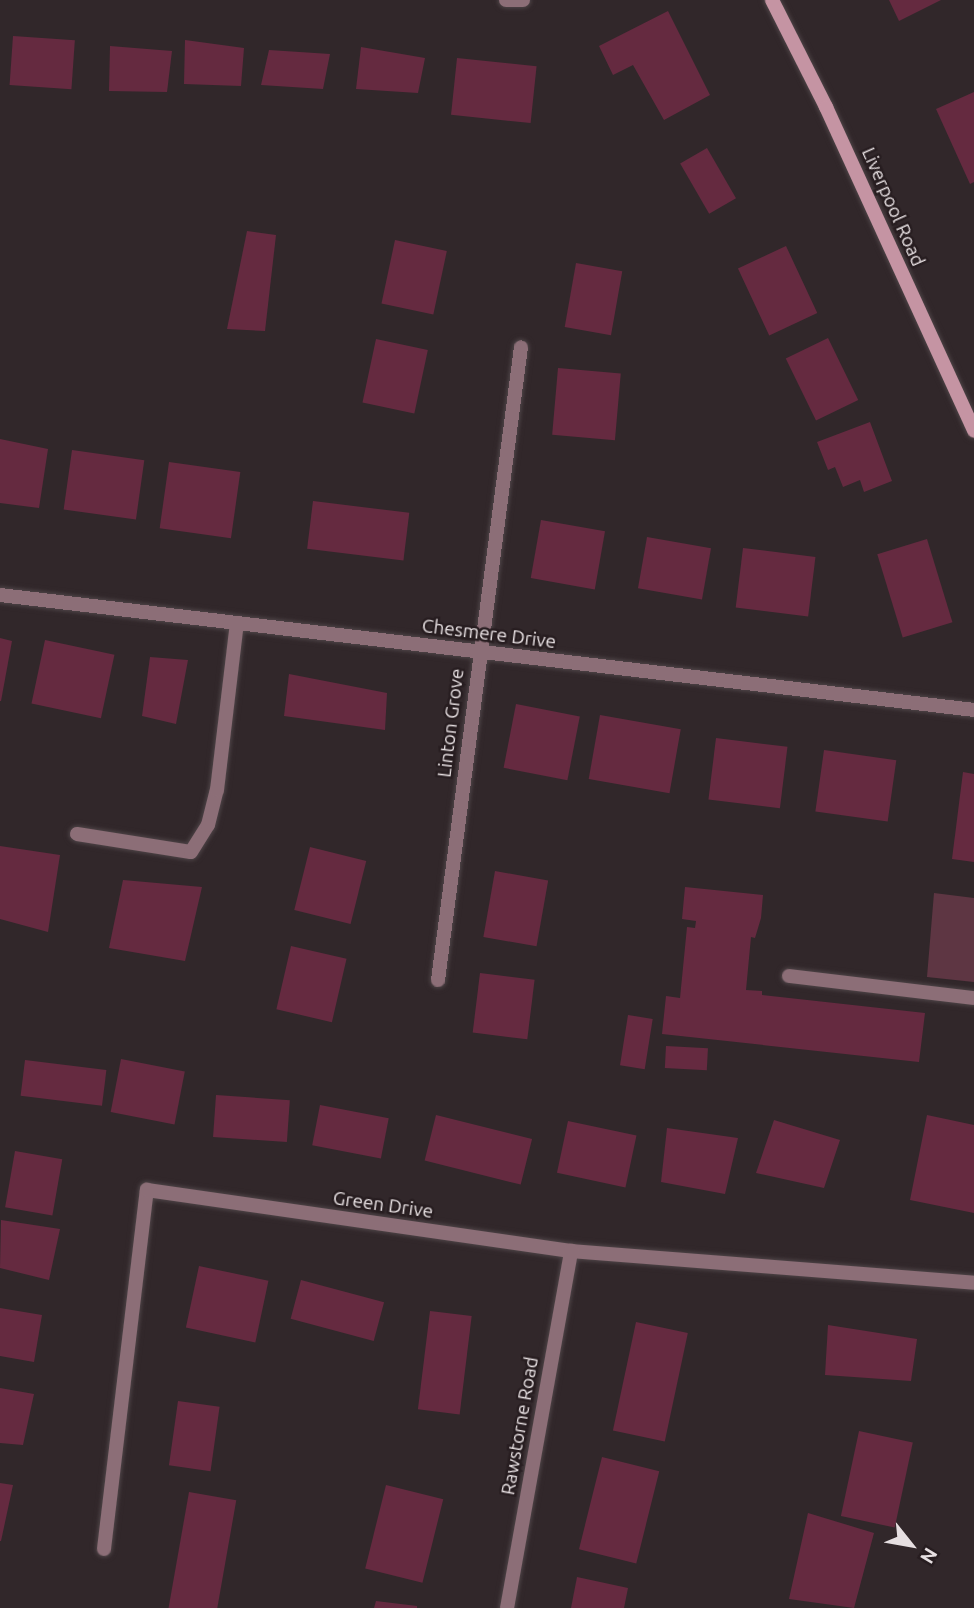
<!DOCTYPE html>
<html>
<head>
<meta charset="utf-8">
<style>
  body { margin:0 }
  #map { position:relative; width:974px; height:1608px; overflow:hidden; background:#31272a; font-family:Ubuntu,sans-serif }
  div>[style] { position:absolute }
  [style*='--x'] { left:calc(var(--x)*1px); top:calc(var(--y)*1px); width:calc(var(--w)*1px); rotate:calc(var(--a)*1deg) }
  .green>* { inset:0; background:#5e3643 }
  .building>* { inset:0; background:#652a40; transform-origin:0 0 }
  .roads { filter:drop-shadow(0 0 2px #4e4447) drop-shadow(0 0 2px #4e4447) }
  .lane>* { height:14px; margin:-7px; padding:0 7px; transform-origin:7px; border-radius:7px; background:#8c6e77 }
  .street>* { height:14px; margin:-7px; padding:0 7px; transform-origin:7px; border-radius:7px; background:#8c6e77 }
  .secondary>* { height:14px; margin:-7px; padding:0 7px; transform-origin:7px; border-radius:7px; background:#c594a3 }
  span { translate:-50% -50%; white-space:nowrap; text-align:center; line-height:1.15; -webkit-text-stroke:5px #271d20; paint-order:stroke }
  .street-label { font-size:19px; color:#e6dfe1 }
  .north { position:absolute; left:876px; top:1510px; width:70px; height:70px; -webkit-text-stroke:5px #271d20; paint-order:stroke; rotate:121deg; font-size:19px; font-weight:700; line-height:28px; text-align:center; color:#e6dfe1 }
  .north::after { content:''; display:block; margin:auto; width:24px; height:32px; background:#e6dfe1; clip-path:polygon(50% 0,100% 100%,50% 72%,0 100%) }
</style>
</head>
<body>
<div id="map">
  <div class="green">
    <div style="clip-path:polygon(934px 893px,974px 898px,974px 982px,927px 977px)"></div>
  </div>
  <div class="building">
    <div style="clip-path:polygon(889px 0,941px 0,899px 21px)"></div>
    <div style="clip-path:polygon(668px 11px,710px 95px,664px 120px,633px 65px,613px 75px,599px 46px)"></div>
    <div style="left:13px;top:36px;width:62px;height:49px;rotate:4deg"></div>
    <div style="clip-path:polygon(185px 40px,244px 48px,241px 86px,184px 84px)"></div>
    <div style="clip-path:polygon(110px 46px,172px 51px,167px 92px,109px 91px)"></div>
    <div style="clip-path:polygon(361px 47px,425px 58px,418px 93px,356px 89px)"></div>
    <div style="clip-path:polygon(269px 50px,330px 54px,323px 89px,261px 85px)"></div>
    <div style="left:457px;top:58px;width:80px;height:57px;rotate:6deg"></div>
    <div style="clip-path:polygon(974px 92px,974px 182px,970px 184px,936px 109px)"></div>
    <div style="left:707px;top:148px;width:58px;height:31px;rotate:60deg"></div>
    <div style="clip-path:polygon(247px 231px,276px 235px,265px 331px,227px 329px)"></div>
    <div style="left:395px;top:240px;width:53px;height:65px;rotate:12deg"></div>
    <div style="left:786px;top:246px;width:74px;height:53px;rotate:65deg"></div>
    <div style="left:576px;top:263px;width:47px;height:65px;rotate:10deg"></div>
    <div style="left:828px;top:338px;width:69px;height:47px;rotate:64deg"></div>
    <div style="left:376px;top:339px;width:53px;height:65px;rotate:12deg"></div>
    <div style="left:558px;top:368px;width:63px;height:67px;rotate:5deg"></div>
    <div style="clip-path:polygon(870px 422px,892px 481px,864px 492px,860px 480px,843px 487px,835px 467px,828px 470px,817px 442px)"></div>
    <div style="clip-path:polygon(0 439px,48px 449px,39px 508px,0 503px)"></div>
    <div style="left:72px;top:450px;width:73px;height:60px;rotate:8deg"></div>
    <div style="left:169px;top:462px;width:72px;height:67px;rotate:8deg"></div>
    <div style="left:313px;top:501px;width:97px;height:48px;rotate:7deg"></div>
    <div style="left:541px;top:520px;width:65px;height:59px;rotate:10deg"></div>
    <div style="left:647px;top:537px;width:65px;height:52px;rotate:10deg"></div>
    <div style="left:927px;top:539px;width:87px;height:52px;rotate:73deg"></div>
    <div style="left:743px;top:548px;width:73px;height:60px;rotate:7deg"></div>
    <div style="clip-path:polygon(0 638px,12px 641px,1px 701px,0 701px)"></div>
    <div style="left:45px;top:640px;width:71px;height:65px;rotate:12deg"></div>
    <div style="clip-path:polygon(150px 657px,188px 660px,176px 724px,142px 716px)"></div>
    <div style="clip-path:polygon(289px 674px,387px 693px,385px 730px,284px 716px)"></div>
    <div style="left:516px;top:704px;width:65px;height:65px;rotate:11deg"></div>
    <div style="left:600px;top:715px;width:82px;height:65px;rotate:10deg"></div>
    <div style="left:716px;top:738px;width:72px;height:62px;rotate:7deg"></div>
    <div style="left:824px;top:750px;width:73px;height:62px;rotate:8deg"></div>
    <div style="clip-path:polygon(963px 772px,974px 774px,974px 862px,952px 859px)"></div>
    <div style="clip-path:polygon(0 846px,60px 855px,48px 932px,0 919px)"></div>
    <div style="left:310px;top:847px;width:58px;height:65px;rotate:14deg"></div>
    <div style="left:495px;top:871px;width:54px;height:67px;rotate:10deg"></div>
    <div style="clip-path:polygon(123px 880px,202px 887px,185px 961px,109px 948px)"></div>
    <div style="clip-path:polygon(685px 887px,763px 895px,761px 918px,755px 938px,751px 937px,746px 990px,762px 991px,762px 995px,925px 1013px,919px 1062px,662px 1034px,666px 996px,680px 998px,687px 927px,695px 928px,696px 921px,682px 919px)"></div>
    <div style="left:291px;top:946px;width:57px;height:65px;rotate:13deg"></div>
    <div style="left:480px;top:973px;width:55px;height:60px;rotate:7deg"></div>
    <div style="left:628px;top:1015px;width:25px;height:51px;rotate:9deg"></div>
    <div style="left:666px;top:1046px;width:42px;height:22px;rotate:3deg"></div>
    <div style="left:121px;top:1059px;width:65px;height:54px;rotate:11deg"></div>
    <div style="left:25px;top:1060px;width:82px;height:36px;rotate:7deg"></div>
    <div style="left:216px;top:1095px;width:74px;height:42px;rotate:4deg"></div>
    <div style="left:320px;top:1105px;width:70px;height:41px;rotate:11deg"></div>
    <div style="left:436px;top:1115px;width:99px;height:47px;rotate:14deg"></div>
    <div style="clip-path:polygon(927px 1115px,974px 1125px,974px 1213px,910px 1200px)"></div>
    <div style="clip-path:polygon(774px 1120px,840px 1140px,824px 1188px,756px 1173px)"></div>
    <div style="left:568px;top:1121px;width:70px;height:53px;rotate:12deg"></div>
    <div style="clip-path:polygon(667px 1128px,738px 1138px,725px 1194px,661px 1182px)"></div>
    <div style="left:15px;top:1151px;width:48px;height:57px;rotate:10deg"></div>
    <div style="clip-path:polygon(1px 1220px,60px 1229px,49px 1280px,0 1268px)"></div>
    <div style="left:199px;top:1266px;width:71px;height:63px;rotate:12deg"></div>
    <div style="left:301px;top:1280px;width:86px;height:40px;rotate:15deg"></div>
    <div style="clip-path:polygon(0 1308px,42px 1315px,34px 1362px,0 1356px)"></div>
    <div style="left:430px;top:1311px;width:42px;height:99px;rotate:7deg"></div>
    <div style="left:636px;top:1322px;width:53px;height:111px;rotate:12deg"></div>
    <div style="clip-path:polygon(828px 1325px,917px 1339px,911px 1381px,825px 1375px)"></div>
    <div style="clip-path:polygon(0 1388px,34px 1394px,23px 1445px,0 1443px)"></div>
    <div style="left:178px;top:1401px;width:42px;height:65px;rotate:8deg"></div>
    <div style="left:859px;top:1431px;width:55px;height:87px;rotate:12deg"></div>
    <div style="left:602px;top:1457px;width:59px;height:95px;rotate:14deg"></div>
    <div style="clip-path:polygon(0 1483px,13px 1485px,1px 1541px,0 1541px)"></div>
    <div style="left:386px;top:1485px;width:59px;height:86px;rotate:14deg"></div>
    <div style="left:189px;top:1492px;width:48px;height:118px;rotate:10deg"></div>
    <div style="clip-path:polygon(808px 1513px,874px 1533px,854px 1608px,789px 1599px)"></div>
    <div style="clip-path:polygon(577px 1577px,628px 1588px,624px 1608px,571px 1608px)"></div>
    <div style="clip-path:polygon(376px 1601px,417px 1606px,417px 1608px,374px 1608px)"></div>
  </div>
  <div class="roads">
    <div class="lane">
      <div style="--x:77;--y:834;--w:115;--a:9"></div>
      <div style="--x:191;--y:852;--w:32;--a:-58"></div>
      <div style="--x:208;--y:825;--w:36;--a:-76"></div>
      <div style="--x:217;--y:790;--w:168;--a:-83.2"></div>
      <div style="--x:789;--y:976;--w:186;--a:6.8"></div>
    </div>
    <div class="street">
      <div style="--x:506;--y:0;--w:17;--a:0"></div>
      <div style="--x:0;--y:595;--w:981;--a:6.73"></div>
      <div style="--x:438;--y:980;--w:638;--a:-82.53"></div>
      <div style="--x:104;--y:1549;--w:362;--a:-83.2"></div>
      <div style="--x:147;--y:1190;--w:428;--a:8.2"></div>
      <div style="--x:571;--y:1251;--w:404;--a:4.5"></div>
      <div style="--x:507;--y:1608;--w:363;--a:-79.8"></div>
    </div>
    <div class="secondary">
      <div style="--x:772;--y:0;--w:120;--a:63.2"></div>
      <div style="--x:826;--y:107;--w:356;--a:65.4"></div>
    </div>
  </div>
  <div class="street-label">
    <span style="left:893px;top:207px;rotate:66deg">Liverpool Road</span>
    <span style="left:489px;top:634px;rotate:7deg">Chesmere Drive</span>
    <span style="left:451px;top:723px;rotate:-83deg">Linton Grove</span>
    <span style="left:383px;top:1205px;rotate:8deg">Green Drive</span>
    <span style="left:520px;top:1426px;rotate:-80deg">Rawstorne Road</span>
  </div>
  <div class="north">N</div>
</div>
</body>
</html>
